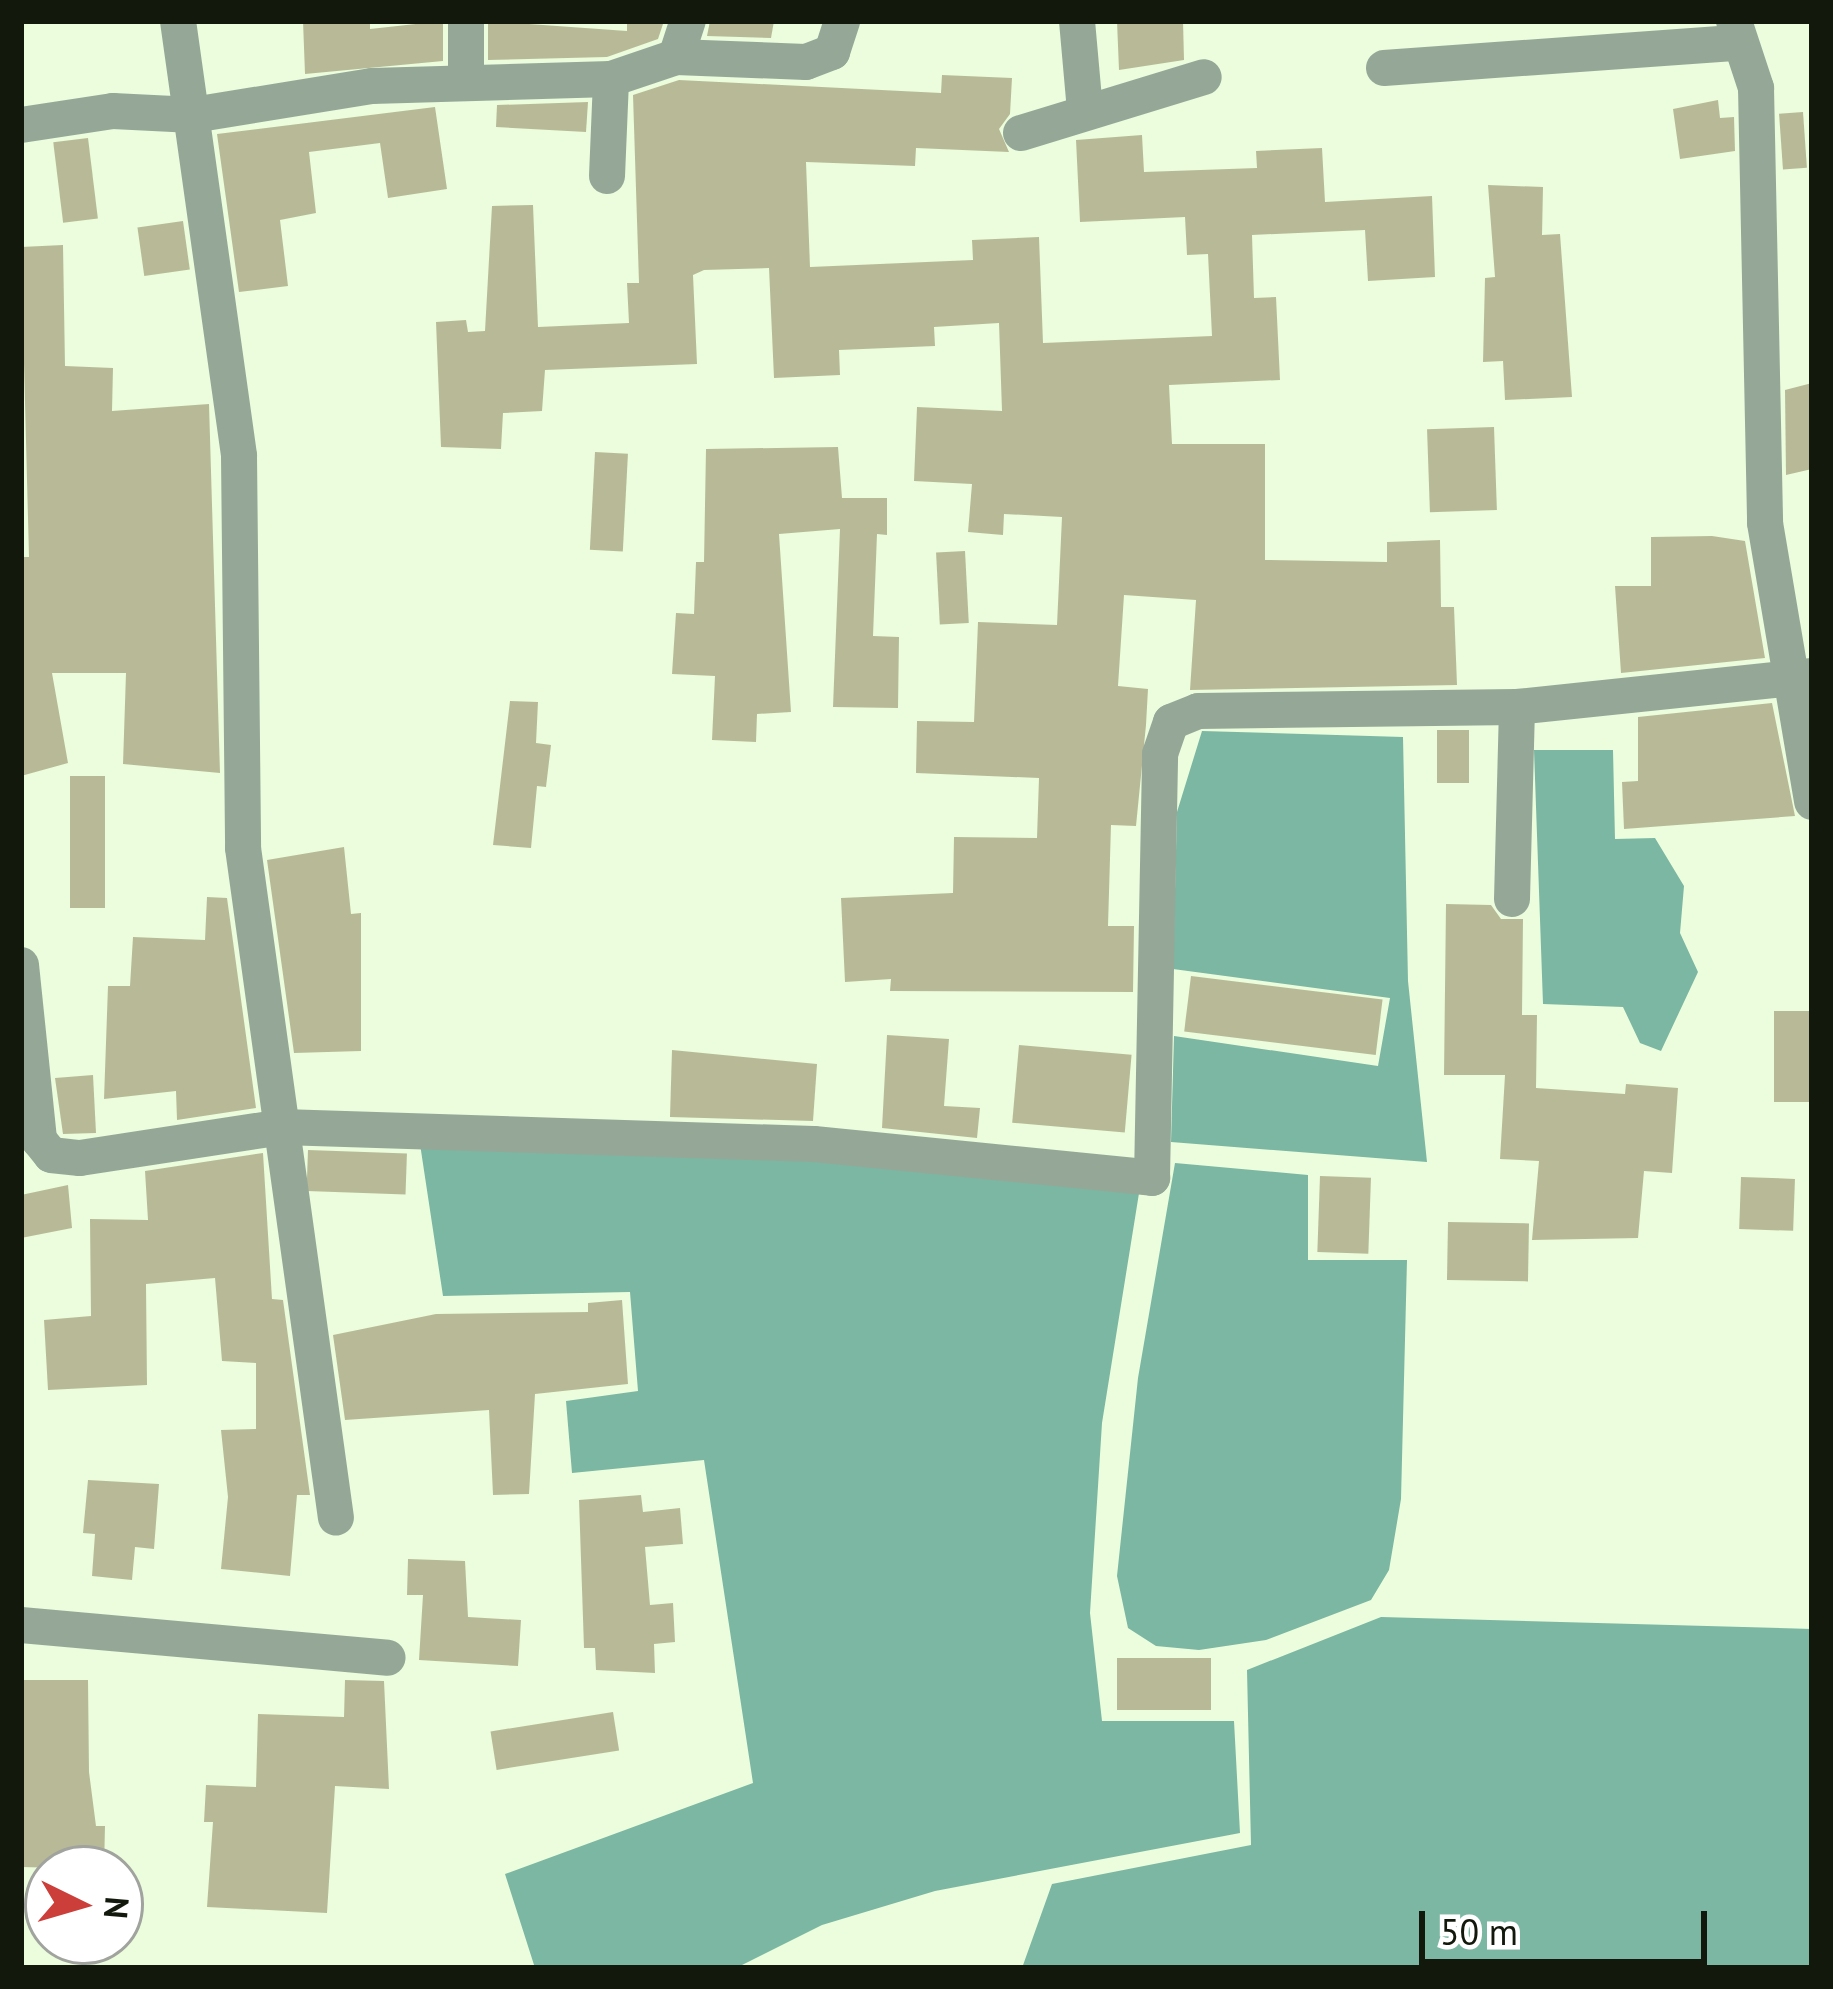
<!DOCTYPE html>
<html>
<head>
<meta charset="utf-8">
<style>
  body { margin:0 }
  #map { position:relative; width:1833px; height:1989px; overflow:hidden; background:#ebfddc; font-family:"PT Sans",sans-serif }
  div>[style] { position:absolute }
  [style*='--x'] { left:calc(var(--x)*1px); top:calc(var(--y)*1px); width:calc(var(--w)*1px); rotate:calc(var(--a)*1deg) }
  .water>* { inset:0; background:#7bb7a3 }
  .building>* { inset:0; background:#b8ba97; transform-origin:0 0 }
  .minor>* { height:36px; margin:-18px; padding:0 18px; transform-origin:18px; border-radius:18px; background:#95a898 }
  span { translate:-50% -50%; white-space:nowrap; text-align:center; line-height:1.15; -webkit-text-stroke:10px #fff; paint-order:stroke }
  .frame { position:absolute; inset:0; border:24px solid #12180c; pointer-events:none }
  .north { position:absolute; left:24px; top:1845px; width:120px; height:120px; box-sizing:border-box; background:#fff; border:3px solid #a0a39e; border-radius:50%; rotate:95deg; font-size:33px; font-weight:700; line-height:48px; text-align:center; color:#12180c }
  .north::after { content:''; display:block; margin:auto; width:42px; height:54px; background:#cc3e39; clip-path:polygon(50% 0,100% 100%,50% 72%,0 100%) }
  .scale { position:absolute; left:1419px; top:1911px; width:288px; height:54px; box-sizing:border-box; border:6px solid #12180c; border-top:0; padding-left:15px; font-size:36px; line-height:42px; white-space:nowrap; color:#12180c; -webkit-text-stroke:9px #fff; paint-order:stroke }
</style>
</head>
<body>
<div id="map">
  <div class="water">
    <div style="clip-path:polygon(1202px 731px,1403px 737px,1408px 981px,1427px 1162px,1171px 1142px,1174px 1036px,1378px 1066px,1390px 998px,1173px 969px,1177px 812px)"></div>
    <div style="clip-path:polygon(1534px 750px,1613px 750px,1615px 839px,1655px 838px,1684px 886px,1680px 933px,1698px 972px,1661px 1051px,1640px 1043px,1623px 1007px,1543px 1004px)"></div>
    <div style="clip-path:polygon(420px 1144px,737px 1154px,1140px 1187px,1102px 1423px,1090px 1613px,1102px 1721px,1234px 1721px,1240px 1833px,935px 1891px,822px 1925px,736px 1968px,535px 1968px,505px 1874px,753px 1783px,704px 1460px,572px 1473px,566px 1401px,638px 1391px,630px 1292px,443px 1296px)"></div>
    <div style="clip-path:polygon(1175px 1163px,1308px 1175px,1308px 1260px,1407px 1260px,1401px 1499px,1389px 1570px,1371px 1600px,1266px 1640px,1199px 1650px,1156px 1646px,1128px 1628px,1117px 1576px,1138px 1378px)"></div>
    <div style="clip-path:polygon(1381px 1617px,1812px 1629px,1812px 1968px,1022px 1968px,1052px 1884px,1251px 1845px,1247px 1670px)"></div>
  </div>
  <div class="building">
    <div style="clip-path:polygon(303px 21px,370px 21px,370px 29px,443px 21px,443px 61px,305px 74px)"></div>
    <div style="clip-path:polygon(488px 21px,627px 31px,627px 21px,664px 21px,658px 39px,607px 57px,488px 60px)"></div>
    <div style="clip-path:polygon(710px 21px,774px 21px,771px 38px,707px 36px)"></div>
    <div style="clip-path:polygon(1117px 21px,1183px 21px,1184px 60px,1119px 70px)"></div>
    <div style="clip-path:polygon(942px 75px,1012px 78px,1010px 114px,999px 129px,1009px 152px,916px 148px,915px 166px,806px 162px,810px 267px,973px 260px,972px 240px,1039px 237px,1043px 343px,1212px 336px,1208px 254px,1187px 255px,1185px 217px,1080px 222px,1076px 140px,1142px 135px,1144px 172px,1257px 168px,1256px 151px,1322px 148px,1325px 202px,1432px 196px,1435px 277px,1368px 281px,1365px 230px,1252px 235px,1254px 298px,1276px 297px,1280px 380px,1169px 385px,1172px 444px,1265px 444px,1265px 560px,1387px 562px,1387px 542px,1440px 540px,1441px 607px,1454px 607px,1457px 685px,1190px 690px,1196px 600px,1124px 595px,1118px 686px,1148px 689px,1146px 725px,1136px 826px,1111px 825px,1108px 926px,1134px 926px,1133px 992px,890px 991px,891px 979px,845px 982px,841px 898px,953px 893px,954px 837px,1037px 838px,1039px 778px,916px 773px,917px 721px,974px 722px,978px 622px,1057px 625px,1062px 517px,1004px 514px,1003px 535px,968px 532px,972px 484px,914px 481px,917px 407px,1002px 411px,999px 323px,934px 327px,935px 346px,839px 350px,840px 375px,774px 378px,769px 268px,704px 270px,693px 275px,697px 364px,545px 370px,542px 411px,503px 413px,501px 449px,441px 447px,436px 322px,466px 320px,468px 332px,485px 331px,492px 206px,533px 205px,538px 327px,629px 323px,627px 283px,639px 283px,633px 95px,679px 80px,941px 93px)"></div>
    <div style="clip-path:polygon(1718px 100px,1720px 118px,1734px 117px,1735px 151px,1680px 159px,1673px 109px)"></div>
    <div style="clip-path:polygon(588px 102px,586px 132px,496px 127px,497px 105px)"></div>
    <div style="clip-path:polygon(435px 107px,447px 189px,388px 198px,380px 143px,309px 152px,316px 213px,280px 220px,288px 286px,239px 292px,217px 134px)"></div>
    <div style="left:1803px;top:112px;width:56px;height:24px;rotate:86deg"></div>
    <div style="left:88px;top:138px;width:81px;height:35px;rotate:83deg"></div>
    <div style="clip-path:polygon(1488px 185px,1543px 187px,1542px 235px,1560px 234px,1572px 397px,1505px 400px,1503px 361px,1483px 362px,1485px 278px,1495px 277px)"></div>
    <div style="left:183px;top:221px;width:49px;height:46px;rotate:82deg"></div>
    <div style="clip-path:polygon(63px 245px,65px 366px,113px 368px,112px 411px,209px 404px,220px 773px,123px 764px,126px 673px,52px 673px,68px 763px,21px 776px,21px 557px,29px 557px,21px 247px)"></div>
    <div style="clip-path:polygon(1812px 383px,1812px 469px,1786px 475px,1785px 390px)"></div>
    <div style="left:1494px;top:427px;width:83px;height:67px;rotate:88deg"></div>
    <div style="clip-path:polygon(838px 447px,842px 498px,887px 498px,887px 535px,877px 534px,873px 636px,899px 637px,898px 708px,833px 707px,840px 529px,779px 534px,791px 712px,757px 714px,756px 742px,712px 740px,715px 676px,672px 674px,676px 613px,694px 614px,696px 562px,704px 562px,706px 449px)"></div>
    <div style="left:595px;top:452px;width:33px;height:98px;rotate:3deg"></div>
    <div style="clip-path:polygon(1712px 536px,1745px 541px,1765px 658px,1621px 673px,1615px 586px,1651px 586px,1651px 537px)"></div>
    <div style="left:965px;top:551px;width:72px;height:29px;rotate:87deg"></div>
    <div style="clip-path:polygon(510px 701px,538px 702px,536px 743px,551px 745px,546px 787px,537px 786px,531px 848px,493px 845px)"></div>
    <div style="clip-path:polygon(1772px 703px,1795px 816px,1624px 829px,1622px 782px,1638px 781px,1638px 717px)"></div>
    <div style="left:1437px;top:730px;width:32px;height:53px"></div>
    <div style="left:70px;top:776px;width:35px;height:132px"></div>
    <div style="clip-path:polygon(344px 847px,351px 914px,361px 913px,361px 1051px,294px 1053px,267px 860px)"></div>
    <div style="clip-path:polygon(207px 897px,227px 898px,256px 1108px,177px 1120px,176px 1091px,104px 1099px,108px 986px,130px 986px,133px 937px,205px 940px)"></div>
    <div style="clip-path:polygon(1446px 904px,1491px 905px,1501px 919px,1523px 919px,1522px 1015px,1537px 1015px,1536px 1088px,1625px 1094px,1626px 1084px,1678px 1088px,1672px 1173px,1644px 1171px,1638px 1238px,1532px 1240px,1539px 1161px,1500px 1159px,1505px 1075px,1444px 1075px)"></div>
    <div style="left:1191px;top:976px;width:193px;height:56px;rotate:7deg"></div>
    <div style="left:1774px;top:1011px;width:38px;height:91px"></div>
    <div style="clip-path:polygon(887px 1035px,949px 1039px,944px 1106px,980px 1108px,977px 1138px,882px 1128px)"></div>
    <div style="left:1019px;top:1045px;width:113px;height:78px;rotate:5deg"></div>
    <div style="clip-path:polygon(672px 1050px,817px 1064px,813px 1121px,670px 1117px)"></div>
    <div style="clip-path:polygon(93px 1075px,96px 1133px,63px 1134px,55px 1078px)"></div>
    <div style="left:308px;top:1150px;width:99px;height:41px;rotate:2deg"></div>
    <div style="clip-path:polygon(263px 1153px,272px 1299px,283px 1300px,310px 1495px,297px 1495px,290px 1576px,221px 1569px,228px 1497px,221px 1430px,256px 1429px,256px 1363px,222px 1361px,215px 1278px,146px 1284px,147px 1385px,48px 1390px,44px 1320px,91px 1316px,90px 1219px,148px 1220px,145px 1171px)"></div>
    <div style="left:1320px;top:1176px;width:51px;height:76px;rotate:2deg"></div>
    <div style="left:1741px;top:1177px;width:54px;height:52px;rotate:2deg"></div>
    <div style="clip-path:polygon(68px 1185px,72px 1228px,21px 1238px,21px 1195px)"></div>
    <div style="left:1448px;top:1222px;width:81px;height:58px;rotate:1deg"></div>
    <div style="clip-path:polygon(622px 1300px,628px 1384px,535px 1394px,529px 1494px,493px 1495px,489px 1410px,345px 1420px,333px 1335px,436px 1314px,588px 1312px,588px 1303px)"></div>
    <div style="clip-path:polygon(88px 1480px,159px 1484px,154px 1549px,135px 1547px,132px 1580px,92px 1576px,95px 1534px,83px 1533px)"></div>
    <div style="clip-path:polygon(641px 1495px,643px 1512px,680px 1508px,683px 1544px,645px 1547px,650px 1605px,673px 1603px,675px 1642px,654px 1644px,655px 1673px,596px 1670px,595px 1648px,584px 1648px,579px 1500px)"></div>
    <div style="clip-path:polygon(408px 1559px,465px 1561px,468px 1617px,521px 1620px,518px 1666px,419px 1660px,423px 1595px,407px 1595px)"></div>
    <div style="left:1211px;top:1658px;width:52px;height:94px;rotate:90deg"></div>
    <div style="clip-path:polygon(21px 1680px,88px 1680px,89px 1772px,96px 1826px,105px 1826px,104px 1869px,21px 1867px)"></div>
    <div style="clip-path:polygon(345px 1680px,384px 1681px,389px 1789px,335px 1786px,327px 1913px,207px 1907px,213px 1822px,204px 1822px,206px 1785px,256px 1787px,258px 1714px,344px 1717px)"></div>
    <div style="left:613px;top:1712px;width:39px;height:124px;rotate:81deg"></div>
  </div>
  <div class="minor">
    <div style="--x:178;--y:21;--w:439;--a:82"></div>
    <div style="--x:239;--y:456;--w:392;--a:89.4"></div>
    <div style="--x:243;--y:848;--w:676;--a:82.1"></div>
    <div style="--x:1077;--y:21;--w:90;--a:84.9"></div>
    <div style="--x:1734;--y:21;--w:71;--a:71.8"></div>
    <div style="--x:1756;--y:88;--w:435;--a:88.8"></div>
    <div style="--x:1765;--y:523;--w:283;--a:80.4"></div>
    <div style="--x:676;--y:57;--w:38;--a:-72"></div>
    <div style="--x:1384;--y:68;--w:354;--a:-4.1"></div>
    <div style="--x:466;--y:79;--w:58;--a:-90"></div>
    <div style="--x:21;--y:125;--w:93;--a:-8.7"></div>
    <div style="--x:113;--y:111;--w:80;--a:2.9"></div>
    <div style="--x:193;--y:115;--w:181;--a:-9.2"></div>
    <div style="--x:372;--y:86;--w:239;--a:-1.7"></div>
    <div style="--x:611;--y:79;--w:69;--a:-18.7"></div>
    <div style="--x:676;--y:57;--w:130;--a:2.2"></div>
    <div style="--x:806;--y:62;--w:28;--a:-21"></div>
    <div style="--x:832;--y:52;--w:33;--a:-72"></div>
    <div style="--x:1021;--y:133;--w:191;--a:-17"></div>
    <div style="--x:607;--y:176;--w:97;--a:-87.6"></div>
    <div style="--x:1512;--y:899;--w:192;--a:-88.5"></div>
    <div style="--x:21;--y:965;--w:176;--a:84.1"></div>
    <div style="--x:39;--y:1140;--w:19;--a:51"></div>
    <div style="--x:51;--y:1155;--w:29;--a:6"></div>
    <div style="--x:80;--y:1158;--w:204;--a:-8.7"></div>
    <div style="--x:282;--y:1127;--w:532;--a:1.83"></div>
    <div style="--x:814;--y:1144;--w:340;--a:5.7"></div>
    <div style="--x:1152;--y:1178;--w:424;--a:-88.9"></div>
    <div style="--x:1160;--y:754;--w:34;--a:-71"></div>
    <div style="--x:1171;--y:722;--w:29;--a:-22"></div>
    <div style="--x:1198;--y:711;--w:319;--a:-0.7"></div>
    <div style="--x:1517;--y:707;--w:297;--a:-6"></div>
    <div style="--x:21;--y:1625;--w:368;--a:5.1"></div>
  </div>
  <div class="frame"></div>
  <div class="north">N</div>
  <div class="scale">50 m</div>
</div>
</body>
</html>
